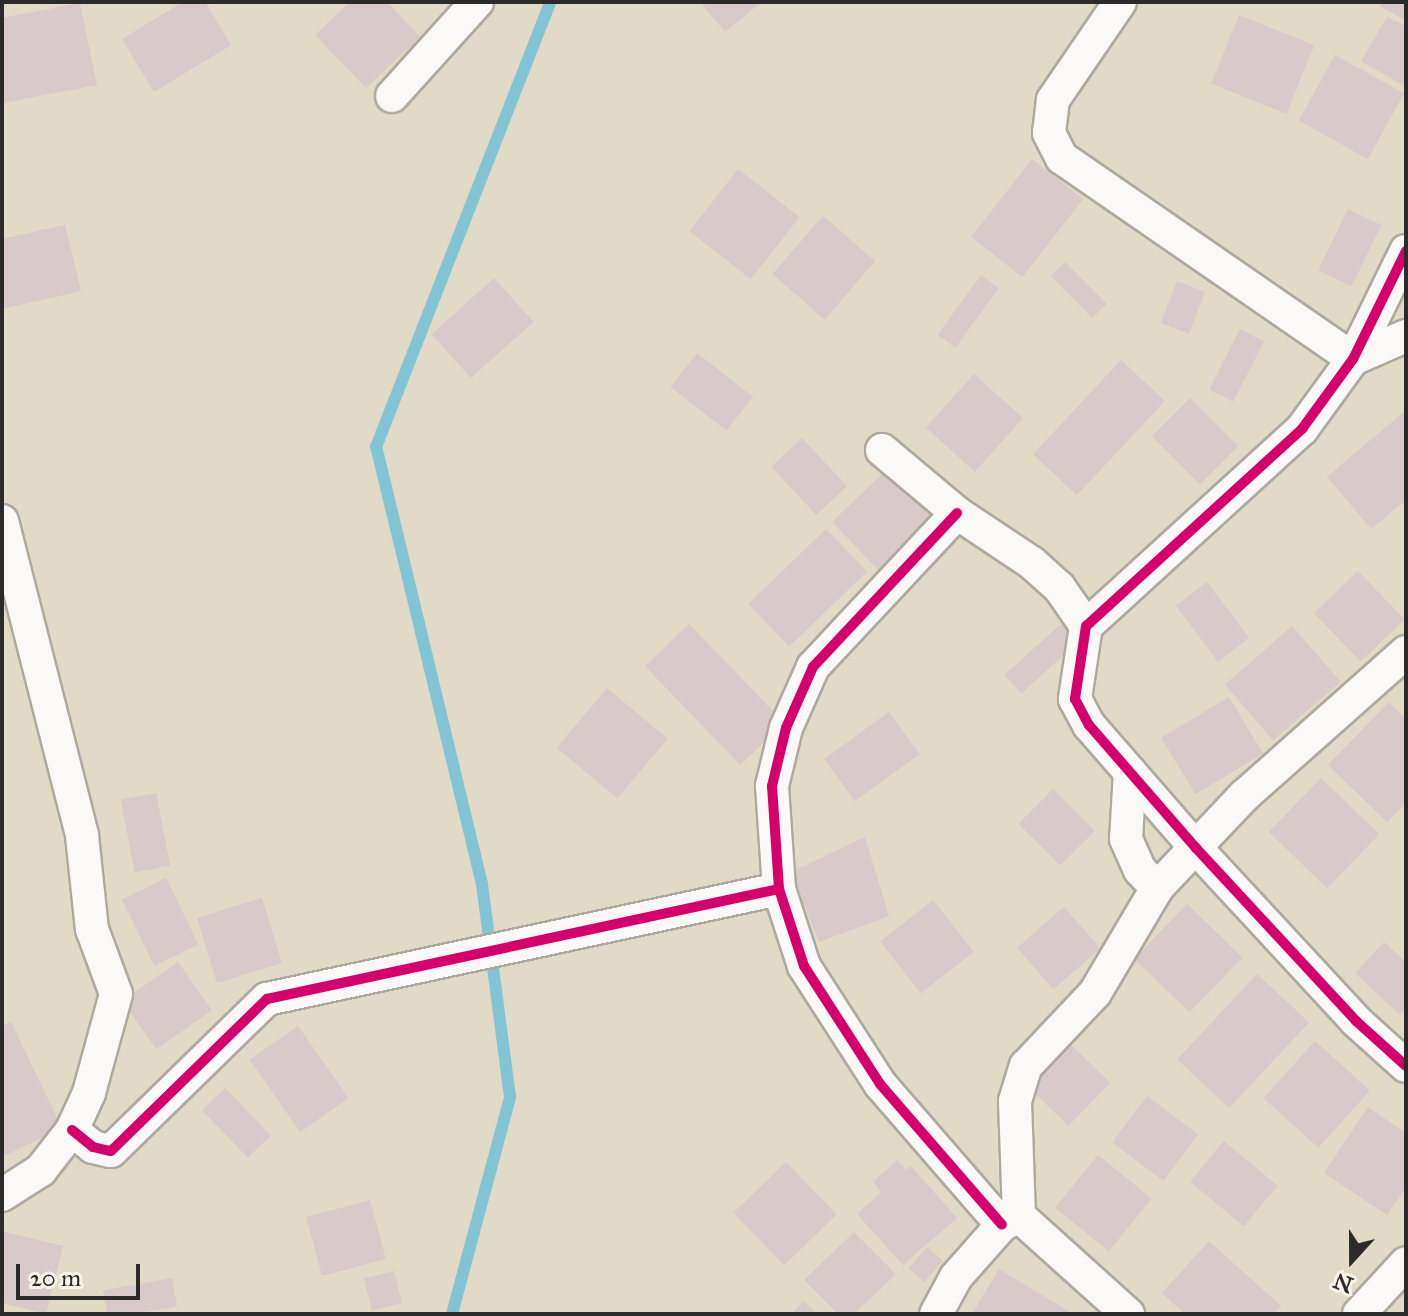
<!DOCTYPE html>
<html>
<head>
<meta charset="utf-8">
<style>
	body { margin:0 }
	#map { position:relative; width:1408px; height:1316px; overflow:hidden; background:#e1dac7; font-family:"IM FELL Great Primer",serif }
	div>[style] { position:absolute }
	.stream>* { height:12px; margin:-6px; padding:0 6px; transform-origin:6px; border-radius:6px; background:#83c4d4 }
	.building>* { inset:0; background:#d8c9ca; transform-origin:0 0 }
	.roads { filter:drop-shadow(2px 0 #aea99e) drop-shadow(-2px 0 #aea99e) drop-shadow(0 2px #aea99e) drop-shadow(0 -2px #aea99e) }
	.minor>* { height:32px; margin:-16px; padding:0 16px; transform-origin:16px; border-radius:16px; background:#faf9f7 }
	.cycleway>* { height:10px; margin:-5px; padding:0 5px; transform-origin:5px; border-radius:5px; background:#d6006c }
	span { translate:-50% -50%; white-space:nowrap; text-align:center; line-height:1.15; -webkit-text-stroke:6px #f7f3e8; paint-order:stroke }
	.frame { position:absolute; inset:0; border:4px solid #2b2b2b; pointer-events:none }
	.north { position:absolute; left:1312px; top:1220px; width:80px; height:80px; -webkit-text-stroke:6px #f7f3e8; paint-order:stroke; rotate:201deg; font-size:22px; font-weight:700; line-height:32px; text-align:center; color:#2b2b2b }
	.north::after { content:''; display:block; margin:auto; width:28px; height:36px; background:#2b2b2b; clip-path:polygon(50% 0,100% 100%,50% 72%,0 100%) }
	.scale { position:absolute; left:16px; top:1264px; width:124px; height:36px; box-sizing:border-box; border:4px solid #2b2b2b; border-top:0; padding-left:10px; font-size:24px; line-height:28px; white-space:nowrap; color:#2b2b2b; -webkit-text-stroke:6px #f7f3e8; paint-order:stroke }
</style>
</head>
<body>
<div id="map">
	<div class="stream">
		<i style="left:452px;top:1314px;width:225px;rotate:-75deg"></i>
		<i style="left:510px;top:1097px;width:215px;rotate:-97.5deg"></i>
		<i style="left:482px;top:884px;width:450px;rotate:-103.6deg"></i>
		<i style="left:376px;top:447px;width:478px;rotate:-68.6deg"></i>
	</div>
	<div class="building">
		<i style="clip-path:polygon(183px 2px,205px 2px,231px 45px,154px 92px,122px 39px)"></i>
		<i style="clip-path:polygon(350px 2px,387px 2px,420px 37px,366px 88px,315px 35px)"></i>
		<i style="clip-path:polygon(700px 2px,762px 2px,725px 32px)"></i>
		<i style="clip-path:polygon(1383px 2px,1406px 2px,1406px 21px,1380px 6px)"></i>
		<i style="clip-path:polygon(80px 3px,97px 85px,2px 103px,2px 18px)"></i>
		<i style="left:1239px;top:15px;width:81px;height:74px;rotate:22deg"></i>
		<i style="clip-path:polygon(1387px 17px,1406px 26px,1406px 87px,1361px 61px)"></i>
		<i style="left:1335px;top:55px;width:79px;height:75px;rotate:29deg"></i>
		<i style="left:1032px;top:159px;width:65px;height:99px;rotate:38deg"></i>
		<i style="left:738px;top:169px;width:78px;height:79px;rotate:38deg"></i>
		<i style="left:1348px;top:209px;width:37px;height:68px;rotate:26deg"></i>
		<i style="left:823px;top:216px;width:69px;height:77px;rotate:41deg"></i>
		<i style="clip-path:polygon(65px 225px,81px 291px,2px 309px,2px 239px)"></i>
		<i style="left:1065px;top:262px;width:59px;height:20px;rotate:45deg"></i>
		<i style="left:981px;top:275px;width:22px;height:74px;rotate:36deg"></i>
		<i style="left:494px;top:278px;width:59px;height:84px;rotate:48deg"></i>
		<i style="left:1177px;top:281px;width:30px;height:45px;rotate:21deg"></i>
		<i style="left:1240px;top:329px;width:27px;height:68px;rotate:27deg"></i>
		<i style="left:697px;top:353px;width:71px;height:43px;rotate:38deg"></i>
		<i style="left:1121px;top:360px;width:60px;height:129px;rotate:43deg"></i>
		<i style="left:974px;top:374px;width:66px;height:72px;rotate:42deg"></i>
		<i style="left:1190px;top:398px;width:68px;height:54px;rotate:45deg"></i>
		<i style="clip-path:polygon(1406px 410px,1406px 500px,1371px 529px,1327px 477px)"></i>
		<i style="left:802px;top:438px;width:66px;height:42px;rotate:47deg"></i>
		<i style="left:886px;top:470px;width:69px;height:75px;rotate:46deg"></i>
		<i style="left:826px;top:529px;width:59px;height:108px;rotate:46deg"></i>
		<i style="left:1358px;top:571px;width:67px;height:61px;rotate:46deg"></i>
		<i style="left:1207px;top:582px;width:70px;height:39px;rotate:53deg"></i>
		<i style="left:689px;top:624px;width:137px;height:61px;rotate:46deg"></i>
		<i style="left:1061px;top:624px;width:25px;height:76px;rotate:48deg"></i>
		<i style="left:1292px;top:626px;width:74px;height:89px;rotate:49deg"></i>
		<i style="left:607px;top:688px;width:79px;height:78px;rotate:40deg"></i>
		<i style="left:1229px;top:697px;width:66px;height:79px;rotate:59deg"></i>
		<i style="clip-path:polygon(1389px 702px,1406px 719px,1406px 803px,1387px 822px,1328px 765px)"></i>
		<i style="left:889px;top:712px;width:52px;height:80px;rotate:54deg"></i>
		<i style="left:1321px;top:778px;width:81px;height:75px;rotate:44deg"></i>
		<i style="left:1053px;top:789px;width:59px;height:49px;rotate:45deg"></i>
		<i style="left:156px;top:793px;width:74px;height:36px;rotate:79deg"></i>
		<i style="clip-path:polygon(865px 837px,889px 916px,819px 942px,791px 872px)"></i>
		<i style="left:166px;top:878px;width:74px;height:49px;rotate:64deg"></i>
		<i style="left:262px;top:898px;width:68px;height:68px;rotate:73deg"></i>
		<i style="left:933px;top:900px;width:66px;height:67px;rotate:52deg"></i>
		<i style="left:1187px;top:904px;width:77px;height:76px;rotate:44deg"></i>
		<i style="left:1064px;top:907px;width:55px;height:62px;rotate:49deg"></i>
		<i style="clip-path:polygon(1384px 942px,1406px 962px,1406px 1008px,1400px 1015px,1355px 973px)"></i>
		<i style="left:178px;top:962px;width:59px;height:68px;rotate:55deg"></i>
		<i style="left:1257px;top:974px;width:71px;height:117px;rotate:43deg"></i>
		<i style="clip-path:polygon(11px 1022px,62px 1128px,2px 1157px,2px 1026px)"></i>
		<i style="left:298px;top:1026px;width:88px;height:59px;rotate:55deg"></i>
		<i style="left:1067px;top:1041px;width:60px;height:60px;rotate:44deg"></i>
		<i style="left:1315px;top:1041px;width:74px;height:77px;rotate:42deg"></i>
		<i style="left:225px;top:1088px;width:66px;height:32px;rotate:46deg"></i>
		<i style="left:1147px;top:1096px;width:64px;height:58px;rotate:37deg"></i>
		<i style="clip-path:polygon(1368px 1107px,1406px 1133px,1406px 1187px,1387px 1215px,1324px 1173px)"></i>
		<i style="left:1224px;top:1141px;width:70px;height:53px;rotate:40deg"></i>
		<i style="left:1098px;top:1155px;width:69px;height:68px;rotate:39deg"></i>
		<i style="clip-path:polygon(897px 1160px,906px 1170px,911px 1166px,957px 1218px,903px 1265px,857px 1214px,881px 1192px,873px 1182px)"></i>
		<i style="left:786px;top:1162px;width:73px;height:73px;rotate:46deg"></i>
		<i style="left:370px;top:1200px;width:61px;height:66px;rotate:75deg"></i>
		<i style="clip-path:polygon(2px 1231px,63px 1246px,46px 1314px,2px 1303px)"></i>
		<i style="clip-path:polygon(854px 1232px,896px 1274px,854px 1314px,838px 1314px,804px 1280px)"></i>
		<i style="clip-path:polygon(1209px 1241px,1281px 1306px,1274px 1314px,1185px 1314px,1162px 1293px)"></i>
		<i style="left:927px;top:1247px;width:21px;height:28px;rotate:41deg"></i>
		<i style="clip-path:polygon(999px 1269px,1073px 1314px,972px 1314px)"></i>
		<i style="left:394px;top:1271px;width:33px;height:31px;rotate:76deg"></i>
		<i style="left:172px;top:1278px;width:29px;height:70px;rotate:80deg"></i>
		<i style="clip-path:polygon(803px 1301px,818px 1314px,792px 1314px)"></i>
	</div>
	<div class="roads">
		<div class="minor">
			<i style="left:1120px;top:2px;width:119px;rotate:124.4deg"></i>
			<i style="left:1053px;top:100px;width:33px;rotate:97deg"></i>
			<i style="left:1049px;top:133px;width:28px;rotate:63deg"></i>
			<i style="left:1062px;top:158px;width:354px;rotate:34.6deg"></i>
			<i style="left:1353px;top:359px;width:58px;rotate:-23.5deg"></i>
			<i style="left:392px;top:96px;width:127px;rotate:-47.9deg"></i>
			<i style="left:1406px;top:251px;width:120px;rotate:116.1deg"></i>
			<i style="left:1353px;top:359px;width:87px;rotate:126.1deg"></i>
			<i style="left:1302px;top:429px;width:292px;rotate:137.6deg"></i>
			<i style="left:1086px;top:626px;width:74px;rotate:98.6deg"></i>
			<i style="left:1075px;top:699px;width:30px;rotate:62deg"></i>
			<i style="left:1089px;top:725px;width:163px;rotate:49deg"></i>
			<i style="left:1196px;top:848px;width:236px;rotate:47.2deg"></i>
			<i style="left:1356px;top:1021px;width:67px;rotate:42deg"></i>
			<i style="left:882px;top:450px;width:98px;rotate:40deg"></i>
			<i style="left:957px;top:513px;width:90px;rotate:33.7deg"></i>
			<i style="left:1032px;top:563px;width:36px;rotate:42deg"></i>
			<i style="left:1059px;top:587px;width:47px;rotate:55.3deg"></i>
			<i style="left:957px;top:513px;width:211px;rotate:133.1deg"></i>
			<i style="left:813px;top:667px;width:67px;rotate:113.9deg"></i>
			<i style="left:786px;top:728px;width:60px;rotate:103.6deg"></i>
			<i style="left:772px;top:786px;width:103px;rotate:86.1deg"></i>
			<i style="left:779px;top:889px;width:81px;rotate:72deg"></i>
			<i style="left:804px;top:966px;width:140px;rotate:57.2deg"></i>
			<i style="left:880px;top:1084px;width:186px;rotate:49.1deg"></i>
			<i style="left:2px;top:521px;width:325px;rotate:75.7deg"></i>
			<i style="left:82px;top:836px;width:94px;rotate:83.9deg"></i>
			<i style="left:92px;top:929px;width:69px;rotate:69.7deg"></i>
			<i style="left:116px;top:994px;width:103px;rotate:105.3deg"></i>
			<i style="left:89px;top:1093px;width:41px;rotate:114.7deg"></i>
			<i style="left:72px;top:1130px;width:51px;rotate:127.8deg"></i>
			<i style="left:41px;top:1170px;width:46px;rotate:147.3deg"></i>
			<i style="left:1130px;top:772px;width:67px;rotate:93.4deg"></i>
			<i style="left:1126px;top:839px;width:34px;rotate:66deg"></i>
			<i style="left:1140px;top:870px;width:25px;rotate:47deg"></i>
			<i style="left:72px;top:1130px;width:27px;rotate:39deg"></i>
			<i style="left:93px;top:1147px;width:18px;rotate:13deg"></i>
			<i style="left:111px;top:1151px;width:218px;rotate:-44.3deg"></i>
			<i style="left:267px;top:999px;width:524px;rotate:-12.13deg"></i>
			<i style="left:1019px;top:1216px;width:115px;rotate:-92deg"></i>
			<i style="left:1015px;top:1101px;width:37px;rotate:-73deg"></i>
			<i style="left:1026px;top:1066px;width:100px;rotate:-46.6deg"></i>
			<i style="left:1095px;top:993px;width:122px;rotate:-59.4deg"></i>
			<i style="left:1157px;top:888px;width:127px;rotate:-46.6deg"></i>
			<i style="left:1244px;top:796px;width:217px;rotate:-41.6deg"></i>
			<i style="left:936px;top:1314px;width:42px;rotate:-61.6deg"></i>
			<i style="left:956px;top:1277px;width:69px;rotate:-48.5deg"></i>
			<i style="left:1002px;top:1225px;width:19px;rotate:-28deg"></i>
			<i style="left:1019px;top:1216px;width:147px;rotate:42deg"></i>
			<i style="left:1359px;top:1314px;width:69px;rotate:-47.3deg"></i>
		</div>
	</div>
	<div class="cycleway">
		<i style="left:1406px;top:251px;width:120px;rotate:116.1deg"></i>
		<i style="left:1353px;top:359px;width:87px;rotate:126.1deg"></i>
		<i style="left:1302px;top:429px;width:292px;rotate:137.6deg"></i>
		<i style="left:1086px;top:626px;width:74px;rotate:98.6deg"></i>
		<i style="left:1075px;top:699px;width:30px;rotate:62deg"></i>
		<i style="left:1089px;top:725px;width:163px;rotate:49deg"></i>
		<i style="left:1196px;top:848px;width:236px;rotate:47.2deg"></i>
		<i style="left:1356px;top:1021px;width:67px;rotate:42deg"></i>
		<i style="left:957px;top:513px;width:211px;rotate:133.1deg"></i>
		<i style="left:813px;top:667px;width:67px;rotate:113.9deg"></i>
		<i style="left:786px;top:728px;width:60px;rotate:103.6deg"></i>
		<i style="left:772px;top:786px;width:103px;rotate:86.1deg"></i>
		<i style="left:779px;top:889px;width:81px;rotate:72deg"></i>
		<i style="left:804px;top:966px;width:140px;rotate:57.2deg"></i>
		<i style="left:880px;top:1084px;width:186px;rotate:49.1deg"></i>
		<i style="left:72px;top:1130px;width:27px;rotate:39deg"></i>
		<i style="left:93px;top:1147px;width:18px;rotate:13deg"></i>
		<i style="left:111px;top:1151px;width:218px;rotate:-44.3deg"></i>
		<i style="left:267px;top:999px;width:524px;rotate:-12.13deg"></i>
	</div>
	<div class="frame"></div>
	<div class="north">N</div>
	<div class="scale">20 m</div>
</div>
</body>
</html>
